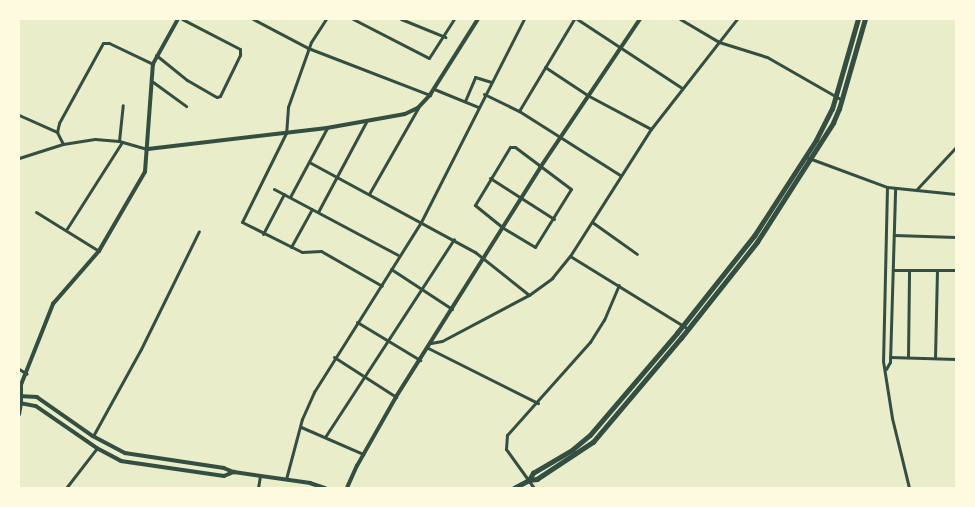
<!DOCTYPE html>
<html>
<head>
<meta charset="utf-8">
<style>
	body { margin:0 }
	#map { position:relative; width:975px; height:507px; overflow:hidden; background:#e9edc9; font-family:Cabin,sans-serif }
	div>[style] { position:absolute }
	.minor>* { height:3px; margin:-1.5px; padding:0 1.5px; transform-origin:1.5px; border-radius:1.5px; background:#344e41 }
	.tertiary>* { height:3.5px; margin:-1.75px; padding:0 1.75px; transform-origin:1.75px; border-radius:1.75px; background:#344e41 }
	.trunk>* { height:4.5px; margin:-2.25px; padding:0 2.25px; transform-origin:2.25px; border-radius:2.25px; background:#344e41 }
	span { translate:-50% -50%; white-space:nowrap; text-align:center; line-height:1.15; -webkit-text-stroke:3px #fefae0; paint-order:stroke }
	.frame { position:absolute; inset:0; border:20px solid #fefae0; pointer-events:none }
</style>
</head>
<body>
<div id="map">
	<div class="minor">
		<i style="left:253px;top:19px;width:62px;rotate:27.8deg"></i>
		<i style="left:308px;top:48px;width:131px;rotate:21.1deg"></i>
		<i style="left:326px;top:19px;width:27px;rotate:123deg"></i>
		<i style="left:311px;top:42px;width:69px;rotate:109.5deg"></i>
		<i style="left:288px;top:107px;width:26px;rotate:94deg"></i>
		<i style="left:286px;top:133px;width:99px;rotate:116.3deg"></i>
		<i style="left:242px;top:222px;width:67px;rotate:26.6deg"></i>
		<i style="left:302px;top:252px;width:19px;rotate:-3deg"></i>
		<i style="left:321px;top:251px;width:70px;rotate:29.8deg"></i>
		<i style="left:353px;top:19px;width:85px;rotate:27.2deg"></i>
		<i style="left:429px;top:58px;width:46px;rotate:-57.3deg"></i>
		<i style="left:401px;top:19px;width:48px;rotate:22.2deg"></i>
		<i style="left:577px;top:19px;width:126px;rotate:33.3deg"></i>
		<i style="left:680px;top:19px;width:45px;rotate:30.5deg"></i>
		<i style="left:719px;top:42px;width:50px;rotate:17.4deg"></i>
		<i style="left:767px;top:57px;width:86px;rotate:29.8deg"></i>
		<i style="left:156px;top:55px;width:40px;rotate:39deg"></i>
		<i style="left:187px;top:80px;width:34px;rotate:30deg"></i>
		<i style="left:217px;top:97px;width:3px;rotate:-18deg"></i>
		<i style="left:220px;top:96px;width:46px;rotate:-64deg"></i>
		<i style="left:240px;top:55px;width:6px;rotate:-90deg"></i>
		<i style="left:240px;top:49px;width:65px;rotate:-152.7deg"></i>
		<i style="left:545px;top:67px;width:53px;rotate:33.4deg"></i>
		<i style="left:589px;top:96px;width:70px;rotate:28deg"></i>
		<i style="left:153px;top:82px;width:41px;rotate:36deg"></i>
		<i style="left:434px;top:89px;width:48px;rotate:22.2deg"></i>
		<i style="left:484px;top:94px;width:39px;rotate:26deg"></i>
		<i style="left:519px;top:111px;width:120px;rotate:32.4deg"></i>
		<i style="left:465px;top:101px;width:26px;rotate:-67deg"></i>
		<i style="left:475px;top:77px;width:17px;rotate:17deg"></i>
		<i style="left:519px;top:111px;width:107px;rotate:-59.1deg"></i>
		<i style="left:19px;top:115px;width:42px;rotate:24.1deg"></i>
		<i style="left:119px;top:141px;width:36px;rotate:-84deg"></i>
		<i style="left:63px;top:144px;width:13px;rotate:-117deg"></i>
		<i style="left:57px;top:132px;width:9px;rotate:-77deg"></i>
		<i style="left:59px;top:123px;width:91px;rotate:-61.2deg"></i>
		<i style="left:103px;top:43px;width:6px"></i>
		<i style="left:109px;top:43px;width:49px;rotate:25.5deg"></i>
		<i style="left:510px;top:147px;width:5px"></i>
		<i style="left:515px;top:147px;width:70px;rotate:36.9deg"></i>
		<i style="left:571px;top:189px;width:68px;rotate:121.8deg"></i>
		<i style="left:535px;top:247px;width:39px;rotate:-149deg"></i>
		<i style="left:502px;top:227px;width:35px;rotate:-141deg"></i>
		<i style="left:475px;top:205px;width:68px;rotate:-58.9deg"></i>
		<i style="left:806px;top:157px;width:86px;rotate:20.3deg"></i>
		<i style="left:887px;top:187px;width:69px;rotate:5.8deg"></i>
		<i style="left:19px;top:158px;width:46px;rotate:-17.7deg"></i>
		<i style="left:63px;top:144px;width:32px;rotate:-9deg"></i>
		<i style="left:95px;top:139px;width:24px;rotate:5deg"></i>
		<i style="left:119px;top:141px;width:29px;rotate:16deg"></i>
		<i style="left:309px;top:162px;width:189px;rotate:28.5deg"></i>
		<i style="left:475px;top:252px;width:69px;rotate:38.5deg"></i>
		<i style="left:490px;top:178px;width:76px;rotate:32.6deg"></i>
		<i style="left:887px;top:187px;width:174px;rotate:91.3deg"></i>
		<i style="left:883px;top:361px;width:58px;rotate:81deg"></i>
		<i style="left:892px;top:418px;width:72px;rotate:76.3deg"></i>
		<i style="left:274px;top:189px;width:140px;rotate:28deg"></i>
		<i style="left:917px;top:189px;width:57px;rotate:-47.1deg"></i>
		<i style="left:369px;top:194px;width:99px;rotate:-60.3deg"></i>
		<i style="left:290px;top:197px;width:78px;rotate:-61.8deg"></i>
		<i style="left:36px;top:212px;width:74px;rotate:31.8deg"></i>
		<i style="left:318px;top:212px;width:102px;rotate:-61.9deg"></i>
		<i style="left:592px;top:222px;width:55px;rotate:35.4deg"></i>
		<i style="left:66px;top:230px;width:104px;rotate:-57.5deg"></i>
		<i style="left:263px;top:234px;width:45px;rotate:-62.3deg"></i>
		<i style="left:894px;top:235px;width:62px;rotate:1.8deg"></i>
		<i style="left:291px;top:247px;width:43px;rotate:-61.1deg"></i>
		<i style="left:570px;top:256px;width:139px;rotate:31.7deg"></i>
		<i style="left:391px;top:269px;width:73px;rotate:33.3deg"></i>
		<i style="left:893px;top:270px;width:63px"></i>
		<i style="left:357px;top:322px;width:74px;rotate:31.1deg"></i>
		<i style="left:431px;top:343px;width:11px;rotate:-10deg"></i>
		<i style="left:442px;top:341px;width:98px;rotate:-27.9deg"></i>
		<i style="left:529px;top:295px;width:29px;rotate:-36deg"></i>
		<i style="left:552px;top:278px;width:28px;rotate:-51deg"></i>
		<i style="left:570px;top:256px;width:151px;rotate:-57.5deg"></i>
		<i style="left:651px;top:129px;width:140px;rotate:-52deg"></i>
		<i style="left:428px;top:348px;width:123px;rotate:26.6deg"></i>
		<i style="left:334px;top:357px;width:74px;rotate:32.8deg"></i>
		<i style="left:890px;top:357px;width:66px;rotate:1.7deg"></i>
		<i style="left:908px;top:357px;width:87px;rotate:-89.3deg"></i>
		<i style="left:935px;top:358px;width:88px;rotate:-88.7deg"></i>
		<i style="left:19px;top:369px;width:9px;rotate:32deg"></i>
		<i style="left:886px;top:369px;width:8px;rotate:-60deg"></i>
		<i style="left:890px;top:362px;width:173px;rotate:-88.3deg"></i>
		<i style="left:19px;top:414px;width:11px;rotate:-80deg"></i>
		<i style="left:301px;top:427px;width:68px;rotate:23.5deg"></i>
		<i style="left:93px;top:436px;width:99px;rotate:-61.1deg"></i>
		<i style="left:141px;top:349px;width:131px;rotate:-63.8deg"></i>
		<i style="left:325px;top:437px;width:236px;rotate:-56.9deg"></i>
		<i style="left:286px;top:479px;width:62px;rotate:-75.1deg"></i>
		<i style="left:302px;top:419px;width:30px;rotate:-66deg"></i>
		<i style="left:314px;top:392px;width:201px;rotate:-57.8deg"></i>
		<i style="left:421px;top:222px;width:228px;rotate:-63.1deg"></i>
		<i style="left:66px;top:488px;width:51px;rotate:-52.2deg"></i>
		<i style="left:258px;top:488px;width:12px;rotate:-81deg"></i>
		<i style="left:534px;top:488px;width:48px;rotate:-125.7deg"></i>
		<i style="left:506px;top:449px;width:14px;rotate:-86deg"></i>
		<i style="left:507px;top:435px;width:125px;rotate:-48.3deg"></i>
		<i style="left:590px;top:342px;width:26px;rotate:-58deg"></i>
		<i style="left:604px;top:320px;width:38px;rotate:-67deg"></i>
	</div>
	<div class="tertiary">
		<i style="left:148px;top:149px;width:180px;rotate:-6.7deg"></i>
		<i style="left:327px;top:128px;width:79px;rotate:-10.2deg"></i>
		<i style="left:405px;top:114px;width:14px;rotate:-25deg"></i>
		<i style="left:418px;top:108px;width:18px;rotate:-47deg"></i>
		<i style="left:430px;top:95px;width:90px;rotate:-57.7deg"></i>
		<i style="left:19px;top:396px;width:18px;rotate:3deg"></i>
		<i style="left:37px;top:397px;width:68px;rotate:34.9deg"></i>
		<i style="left:93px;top:436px;width:36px;rotate:28deg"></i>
		<i style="left:125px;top:453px;width:100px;rotate:8.6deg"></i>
		<i style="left:224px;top:468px;width:11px;rotate:22deg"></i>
		<i style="left:234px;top:472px;width:77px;rotate:8.2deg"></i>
		<i style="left:310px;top:483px;width:16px;rotate:18deg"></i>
		<i style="left:20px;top:403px;width:16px;rotate:11deg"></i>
		<i style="left:36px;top:406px;width:74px;rotate:34.5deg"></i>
		<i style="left:97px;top:448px;width:27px;rotate:28deg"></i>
		<i style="left:121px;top:461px;width:104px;rotate:8.3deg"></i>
		<i style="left:224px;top:476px;width:11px;rotate:-22deg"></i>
		<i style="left:21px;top:403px;width:18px;rotate:-90deg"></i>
		<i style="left:21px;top:385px;width:87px;rotate:-68.4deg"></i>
		<i style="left:53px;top:304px;width:70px;rotate:-49deg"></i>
		<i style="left:99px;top:251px;width:91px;rotate:-59.8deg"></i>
		<i style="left:145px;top:172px;width:108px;rotate:-85.8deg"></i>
		<i style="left:153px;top:64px;width:51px;rotate:-60.9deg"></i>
		<i style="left:347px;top:488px;width:24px;rotate:-66deg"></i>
		<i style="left:357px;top:466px;width:79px;rotate:-60.5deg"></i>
		<i style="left:396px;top:397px;width:271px;rotate:-57.8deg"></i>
		<i style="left:540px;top:168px;width:179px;rotate:-56.1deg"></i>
	</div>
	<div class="trunk">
		<i style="left:529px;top:480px;width:8px;rotate:-60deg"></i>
		<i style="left:533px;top:473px;width:45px;rotate:-30.5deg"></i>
		<i style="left:572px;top:450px;width:23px;rotate:-40deg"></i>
		<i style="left:590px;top:435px;width:134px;rotate:-49.5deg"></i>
		<i style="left:677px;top:333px;width:124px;rotate:-51.6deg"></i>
		<i style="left:754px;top:236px;width:114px;rotate:-57.1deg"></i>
		<i style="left:816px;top:140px;width:35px;rotate:-63deg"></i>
		<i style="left:832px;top:109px;width:94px;rotate:-73.9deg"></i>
		<i style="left:514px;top:488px;width:17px;rotate:-28deg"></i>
		<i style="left:529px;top:480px;width:8px;rotate:-7deg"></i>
		<i style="left:537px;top:479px;width:67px;rotate:-33.5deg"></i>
		<i style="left:593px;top:442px;width:136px;rotate:-49.8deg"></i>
		<i style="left:681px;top:338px;width:122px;rotate:-51.6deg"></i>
		<i style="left:757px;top:242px;width:141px;rotate:-57.4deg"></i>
		<i style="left:833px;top:123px;width:15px;rotate:-67deg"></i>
		<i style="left:839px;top:109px;width:94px;rotate:-73.9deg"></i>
	</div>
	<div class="frame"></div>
</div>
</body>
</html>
